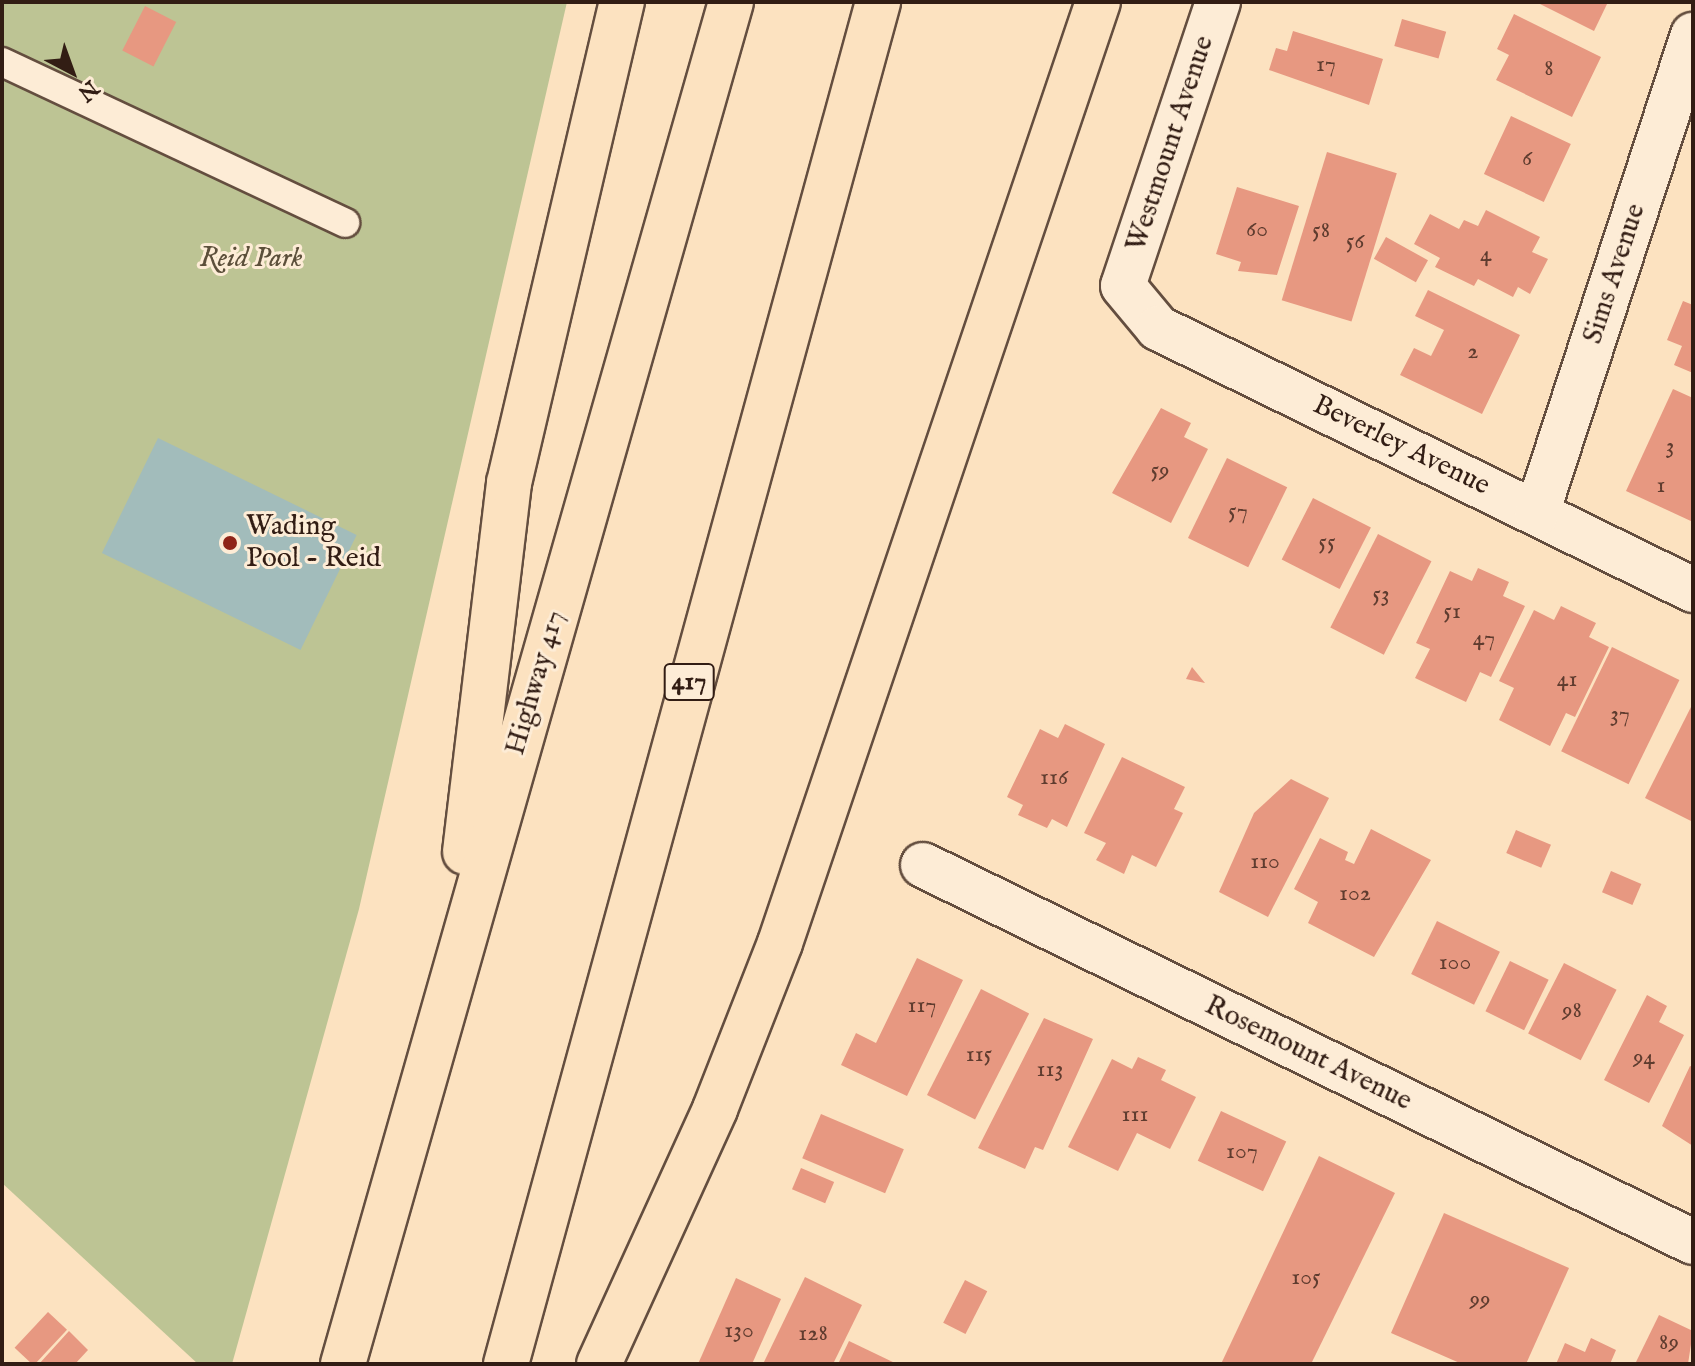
<!DOCTYPE html>
<html>
<head>
<meta charset="utf-8">
<style>
	body { margin:0 }
	#map { position:relative; width:1695px; height:1366px; overflow:hidden; background:#fce2c0; font-family:"IM FELL English",serif }
	div>[style] { position:absolute }
	.green>* { inset:0; background:#bdc494 }
	.water>* { inset:0; background:#a2bcbb; transform-origin:0 0 }
	.building>* { inset:0; background:#e79881; transform-origin:0 0 }
	.roads { filter:drop-shadow(2px 0 #644e3f) drop-shadow(-2px 0 #644e3f) drop-shadow(0 2px #644e3f) drop-shadow(0 -2px #644e3f) }
	.service>* { height:28px; margin:-14px; padding:0 14px; transform-origin:14px; border-radius:14px; background:#fdecd6 }
	.minor>* { height:44px; margin:-22px; padding:0 22px; transform-origin:22px; border-radius:22px; background:#fdecd6 }
	.motorway>* { height:44px; margin:-22px; padding:0 22px; transform-origin:22px; border-radius:22px; background:#fce2c0 }
	.dots>* { width:22px; height:22px; translate:-50% -50%; box-sizing:border-box; border:4px solid #fdecd6; border-radius:50% }
	span { translate:-50% -50%; white-space:nowrap; text-align:center; line-height:1.15; -webkit-text-stroke:6px #fdecd6; paint-order:stroke }
	.number-label { font-size:24px; color:#5f3c2f }
	.number-label span { -webkit-text-stroke-width:0 }
	.shield-label span { padding:2px 6px; background:#fdecd6; border:2px solid; border-radius:6px; -webkit-text-stroke-width:0 }
	.shield-label { font-size:26px; color:#321d14; font-weight:700 }
	.street-label { font-size:28px; color:#321d14 }
	.park-label { font-size:28px; color:#5c4f3a; font-style:italic }
	.poi-label { font-size:28px; color:#321d14 }
	.left { translate:0 -50%; text-align:left }
	.frame { position:absolute; inset:0; border:4px solid #321d14; pointer-events:none }
	.north { position:absolute; left:32px; top:32px; width:80px; height:80px; -webkit-text-stroke:6px #fdecd6; paint-order:stroke; rotate:139deg; font-size:22px; font-weight:700; line-height:32px; text-align:center; color:#321d14 }
	.north::after { content:''; display:block; margin:auto; width:28px; height:36px; background:#321d14; clip-path:polygon(50% 0,100% 100%,50% 72%,0 100%) }
</style>
</head>
<body>
<div id="map">
	<div class="green">
		<i style="clip-path:polygon(2px 2px,567px 2px,359px 909px,232px 1364px,198px 1364px,2px 1183px)"></i>
	</div>
	<div class="water">
		<i style="left:158px;top:438px;width:221px;height:128px;rotate:26deg"></i>
	</div>
	<div class="building">
		<i style="clip-path:polygon(1536px 2px,1608px 2px,1594px 31px)"></i>
		<i style="left:145px;top:6px;width:35px;height:50px;rotate:27deg"></i>
		<i style="clip-path:polygon(1514px 14px,1601px 57px,1572px 117px,1496px 80px,1509px 55px,1497px 49px)"></i>
		<i style="left:1402px;top:19px;width:46px;height:28px;rotate:16deg"></i>
		<i style="clip-path:polygon(1293px 31px,1383px 59px,1369px 105px,1269px 70px,1276px 48px,1287px 51px)"></i>
		<i style="left:1511px;top:116px;width:66px;height:64px;rotate:25deg"></i>
		<i style="left:1327px;top:152px;width:73px;height:155px;rotate:17deg"></i>
		<i style="clip-path:polygon(1237px 187px,1299px 206px,1277px 275px,1238px 271px,1241px 262px,1216px 254px)"></i>
		<i style="clip-path:polygon(1486px 210px,1540px 237px,1532px 252px,1548px 259px,1530px 294px,1518px 287px,1513px 297px,1478px 279px,1474px 286px,1435px 267px,1440px 258px,1414px 244px,1430px 214px,1459px 229px,1464px 220px,1478px 226px)"></i>
		<i style="left:1386px;top:237px;width:48px;height:25px;rotate:29deg"></i>
		<i style="clip-path:polygon(1428px 290px,1520px 335px,1482px 414px,1400px 375px,1414px 348px,1431px 356px,1444px 330px,1415px 316px)"></i>
		<i style="clip-path:polygon(1683px 301px,1693px 305px,1693px 373px,1674px 365px,1682px 346px,1667px 340px)"></i>
		<i style="clip-path:polygon(1673px 389px,1693px 398px,1693px 522px,1626px 491px)"></i>
		<i style="clip-path:polygon(1161px 408px,1191px 423px,1184px 437px,1208px 449px,1171px 523px,1112px 493px)"></i>
		<i style="left:1227px;top:458px;width:67px;height:89px;rotate:26deg"></i>
		<i style="left:1313px;top:498px;width:65px;height:69px;rotate:27deg"></i>
		<i style="left:1378px;top:534px;width:60px;height:105px;rotate:27deg"></i>
		<i style="clip-path:polygon(1478px 568px,1509px 582px,1503px 596px,1525px 606px,1491px 677px,1480px 672px,1466px 702px,1415px 678px,1430px 649px,1416px 643px,1450px 571px,1472px 581px)"></i>
		<i style="clip-path:polygon(1561px 606px,1596px 623px,1589px 637px,1609px 647px,1575px 717px,1566px 713px,1550px 746px,1499px 720px,1514px 688px,1499px 681px,1534px 610px,1554px 620px)"></i>
		<i style="left:1612px;top:647px;width:75px;height:116px;rotate:26deg"></i>
		<i style="clip-path:polygon(1192px 667px,1205px 683px,1186px 679px)"></i>
		<i style="clip-path:polygon(1693px 703px,1693px 822px,1645px 798px)"></i>
		<i style="clip-path:polygon(1065px 724px,1105px 744px,1067px 827px,1052px 819px,1047px 828px,1018px 815px,1023px 805px,1007px 797px,1040px 729px,1058px 738px)"></i>
		<i style="clip-path:polygon(1122px 757px,1185px 787px,1174px 809px,1183px 813px,1156px 867px,1132px 855px,1124px 874px,1096px 860px,1106px 843px,1084px 833px)"></i>
		<i style="clip-path:polygon(1291px 779px,1329px 798px,1268px 917px,1219px 892px,1254px 813px)"></i>
		<i style="clip-path:polygon(1371px 829px,1431px 860px,1374px 957px,1308px 923px,1318px 902px,1294px 889px,1320px 838px,1348px 852px,1345px 860px,1354px 864px)"></i>
		<i style="left:1516px;top:830px;width:38px;height:25px;rotate:23deg"></i>
		<i style="left:1611px;top:871px;width:33px;height:23px;rotate:23deg"></i>
		<i style="left:1437px;top:921px;width:70px;height:59px;rotate:26deg"></i>
		<i style="clip-path:polygon(917px 958px,963px 980px,907px 1096px,841px 1065px,856px 1033px,876px 1043px)"></i>
		<i style="left:1510px;top:961px;width:43px;height:56px;rotate:26deg"></i>
		<i style="left:1564px;top:963px;width:59px;height:79px;rotate:27deg"></i>
		<i style="left:981px;top:989px;width:54px;height:119px;rotate:27deg"></i>
		<i style="clip-path:polygon(1647px 995px,1667px 1006px,1659px 1022px,1684px 1035px,1649px 1103px,1604px 1080px)"></i>
		<i style="clip-path:polygon(1044px 1018px,1093px 1039px,1043px 1150px,1035px 1147px,1025px 1169px,978px 1148px)"></i>
		<i style="clip-path:polygon(1138px 1057px,1166px 1070px,1161px 1080px,1196px 1097px,1170px 1149px,1137px 1133px,1118px 1171px,1068px 1147px,1112px 1059px,1132px 1069px)"></i>
		<i style="clip-path:polygon(1690px 1066px,1693px 1067px,1693px 1146px,1662px 1126px)"></i>
		<i style="left:1221px;top:1111px;width:72px;height:55px;rotate:25deg"></i>
		<i style="left:821px;top:1114px;width:90px;height:48px;rotate:23deg"></i>
		<i style="clip-path:polygon(1319px 1156px,1395px 1193px,1311px 1364px,1221px 1364px)"></i>
		<i style="left:801px;top:1168px;width:36px;height:23px;rotate:23deg"></i>
		<i style="clip-path:polygon(1444px 1213px,1569px 1268px,1526px 1364px,1462px 1364px,1391px 1333px)"></i>
		<i style="clip-path:polygon(805px 1277px,862px 1305px,833px 1364px,763px 1364px)"></i>
		<i style="clip-path:polygon(736px 1278px,781px 1299px,752px 1364px,698px 1364px)"></i>
		<i style="left:965px;top:1280px;width:25px;height:48px;rotate:27deg"></i>
		<i style="left:48px;top:1312px;width:26px;height:49px;rotate:43deg"></i>
		<i style="clip-path:polygon(1659px 1315px,1693px 1331px,1688px 1364px,1635px 1364px)"></i>
		<i style="clip-path:polygon(69px 1331px,88px 1350px,75px 1364px,39px 1364px)"></i>
		<i style="clip-path:polygon(1591px 1338px,1616px 1350px,1610px 1364px,1556px 1364px,1565px 1343px,1585px 1352px)"></i>
		<i style="clip-path:polygon(849px 1341px,897px 1364px,838px 1364px)"></i>
	</div>
	<div class="roads">
		<div class="service">
			<i style="left:2px;top:62px;width:379px;rotate:25.1deg"></i>
		</div>
		<div class="minor">
			<i style="left:1218px;top:2px;width:299px;rotate:108.5deg"></i>
			<i style="left:1123px;top:286px;width:55px;rotate:50.2deg"></i>
			<i style="left:1158px;top:328px;width:596px;rotate:26.09deg"></i>
			<i style="left:1537px;top:513px;width:503px;rotate:-71.93deg"></i>
			<i style="left:923px;top:865px;width:857px;rotate:26.09deg"></i>
		</div>
		<div class="motorway">
			<i style="left:465px;top:852px;width:372px;rotate:-83.2deg"></i>
			<i style="left:509px;top:483px;width:494px;rotate:-76.8deg"></i>
			<i style="left:343px;top:1364px;width:1416px;rotate:-74.1deg"></i>
			<i style="left:506px;top:1364px;width:1412px;rotate:-74.72deg"></i>
			<i style="left:599px;top:1364px;width:280px;rotate:-65.5deg"></i>
			<i style="left:715px;top:1109px;width:178px;rotate:-68.6deg"></i>
			<i style="left:780px;top:943px;width:993px;rotate:-71.33deg"></i>
		</div>
	</div>
	<div class="dots">
		<i style="left:230px;top:543px;background:#8f2418"></i>
	</div>
	<div class="number-label">
		<span style="left:1326px;top:65px">17</span>
		<span style="left:1549px;top:69px">8</span>
		<span style="left:1527px;top:159px">6</span>
		<span style="left:1257px;top:230px">60</span>
		<span style="left:1321px;top:231px">58</span>
		<span style="left:1355px;top:242px">56</span>
		<span style="left:1486px;top:255px">4</span>
		<span style="left:1473px;top:352px">2</span>
		<span style="left:1670px;top:447px">3</span>
		<span style="left:1160px;top:471px">59</span>
		<span style="left:1661px;top:486px">1</span>
		<span style="left:1238px;top:512px">57</span>
		<span style="left:1327px;top:543px">55</span>
		<span style="left:1381px;top:595px">53</span>
		<span style="left:1452px;top:612px">51</span>
		<span style="left:1484px;top:639px">47</span>
		<span style="left:1567px;top:680px">41</span>
		<span style="left:1620px;top:715px">37</span>
		<span style="left:1054px;top:778px">116</span>
		<span style="left:1265px;top:862px">110</span>
		<span style="left:1355px;top:894px">102</span>
		<span style="left:1455px;top:963px">100</span>
		<span style="left:922px;top:1006px">117</span>
		<span style="left:1572px;top:1011px">98</span>
		<span style="left:979px;top:1055px">115</span>
		<span style="left:1644px;top:1058px">94</span>
		<span style="left:1050px;top:1070px">113</span>
		<span style="left:1135px;top:1115px">111</span>
		<span style="left:1242px;top:1152px">107</span>
		<span style="left:1306px;top:1278px">105</span>
		<span style="left:1480px;top:1300px">99</span>
		<span style="left:739px;top:1331px">130</span>
		<span style="left:813px;top:1334px">128</span>
		<span style="left:1669px;top:1343px">89</span>
	</div>
	<div class="shield-label">
		<span style="left:689px;top:682px">417</span>
	</div>
	<div class="street-label">
		<span style="left:1171px;top:144px;rotate:-72deg">Westmount Avenue</span>
		<span style="left:1615px;top:274px;rotate:-72deg">Sims Avenue</span>
		<span style="left:1401px;top:446px;rotate:26deg">Beverley Avenue</span>
		<span style="left:536px;top:683px;rotate:-74deg">Highway 417</span>
		<span style="left:1308px;top:1054px;rotate:26deg">Rosemount Avenue</span>
	</div>
	<div class="park-label">
		<span style="left:251px;top:259px">Reid Park</span>
	</div>
	<div class="poi-label">
		<span class="left" style="left:246px;top:543px">Wading<br>Pool - Reid</span>
	</div>
	<div class="frame"></div>
	<div class="north">N</div>
</div>
</body>
</html>
